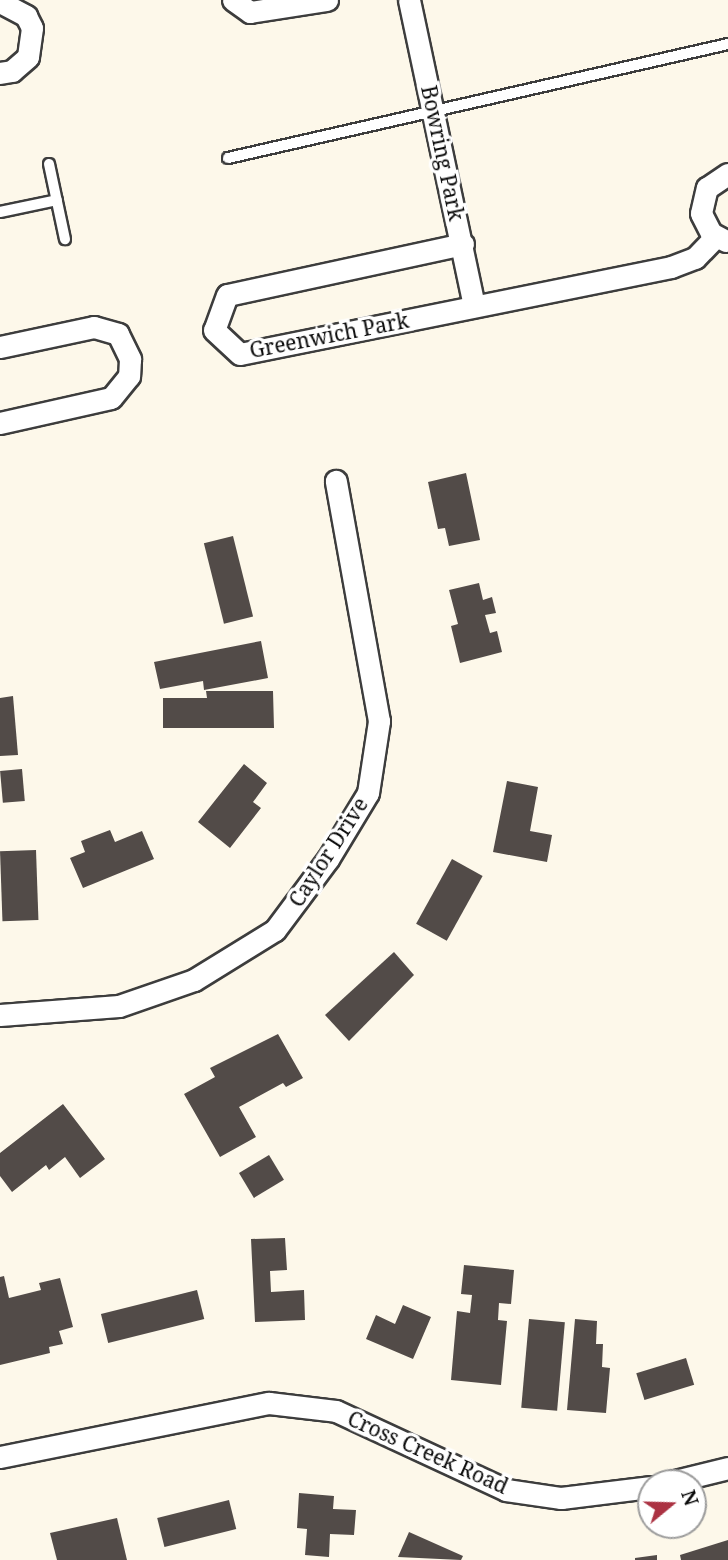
<!DOCTYPE html>
<html>
<head>
<meta charset="utf-8">
<style>
	body { margin:0 }
	#map { position:relative; width:728px; height:1560px; overflow:hidden; background:#fdf8ea; font-family:"Noto Serif",serif }
	div>[style] { position:absolute }
	.building>* { inset:0; background:#524b48; transform-origin:0 0 }
	.roads { filter:drop-shadow(2px 0 #3d3d3d) drop-shadow(-2px 0 #3d3d3d) drop-shadow(0 2px #3d3d3d) drop-shadow(0 -2px #3d3d3d) }
	.service>* { height:10px; margin:-5px; padding:0 5px; transform-origin:5px; border-radius:5px; background:#fff }
	.minor>* { height:21px; margin:-10.5px; padding:0 10.5px; transform-origin:10.5px; border-radius:10.5px; background:#fff }
	span { translate:-50% -50%; white-space:nowrap; text-align:center; line-height:1.15; -webkit-text-stroke:7px #fff; paint-order:stroke }
	.street-label { font-size:21px; color:#0a0a0a }
	.north { position:absolute; left:637px; top:1469px; width:70px; height:70px; box-sizing:border-box; background:#fff; border:2px solid #9d9d9d; border-radius:50%; rotate:71deg; font-size:19px; font-weight:700; line-height:28px; text-align:center; color:#0a0a0a }
	.north::after { content:''; display:block; margin:auto; width:24px; height:32px; background:#ab3242; clip-path:polygon(50% 0,100% 100%,50% 72%,0 100%) }
</style>
</head>
<body>
<div id="map">
	<div class="building">
		<i style="clip-path:polygon(466px 473px,480px 540px,449px 546px,445px 528px,438px 529px,428px 482px)"></i>
		<i style="left:233px;top:536px;width:83px;height:30px;rotate:76deg"></i>
		<i style="clip-path:polygon(479px 583px,483px 600px,492px 597px,496px 613px,485px 615px,490px 633px,497px 631px,502px 652px,460px 663px,451px 626px,458px 624px,449px 590px)"></i>
		<i style="clip-path:polygon(261px 641px,268px 678px,204px 690px,203px 681px,160px 689px,154px 662px)"></i>
		<i style="clip-path:polygon(206px 691px,273px 691px,274px 728px,163px 728px,163px 698px,207px 698px)"></i>
		<i style="clip-path:polygon(13px 696px,18px 755px,0 756px,0 698px)"></i>
		<i style="clip-path:polygon(244px 764px,267px 783px,253px 802px,261px 808px,230px 848px,198px 822px)"></i>
		<i style="left:22px;top:769px;width:32px;height:22px;rotate:85deg"></i>
		<i style="clip-path:polygon(507px 781px,538px 787px,530px 831px,552px 835px,547px 862px,493px 852px)"></i>
		<i style="clip-path:polygon(110px 830px,115px 842px,142px 831px,154px 859px,83px 888px,70px 858px,85px 852px,81px 841px)"></i>
		<i style="left:36px;top:850px;width:70px;height:36px;rotate:88deg"></i>
		<i style="left:452px;top:859px;width:35px;height:74px;rotate:29deg"></i>
		<i style="clip-path:polygon(394px 952px,414px 975px,349px 1041px,325px 1015px)"></i>
		<i style="clip-path:polygon(278px 1034px,303px 1078px,286px 1087px,283px 1083px,239px 1107px,256px 1137px,220px 1157px,184px 1094px,215px 1077px,210px 1068px)"></i>
		<i style="clip-path:polygon(63px 1104px,105px 1159px,80px 1178px,65px 1157px,49px 1170px,46px 1165px,12px 1192px,0 1176px,0 1153px)"></i>
		<i style="left:269px;top:1155px;width:29px;height:35px;rotate:59deg"></i>
		<i style="clip-path:polygon(285px 1238px,287px 1270px,270px 1271px,271px 1292px,304px 1290px,305px 1320px,255px 1322px,251px 1239px)"></i>
		<i style="clip-path:polygon(464px 1265px,514px 1270px,511px 1304px,499px 1303px,498px 1320px,507px 1321px,501px 1385px,451px 1380px,457px 1311px,470px 1313px,472px 1295px,461px 1294px)"></i>
		<i style="clip-path:polygon(4px 1276px,9px 1298px,41px 1290px,39px 1283px,60px 1278px,73px 1327px,59px 1331px,63px 1344px,49px 1347px,50px 1353px,0 1365px,0 1277px)"></i>
		<i style="left:197px;top:1290px;width:30px;height:99px;rotate:76deg"></i>
		<i style="clip-path:polygon(403px 1305px,431px 1317px,413px 1359px,366px 1339px,376px 1315px,395px 1324px)"></i>
		<i style="left:529px;top:1319px;width:36px;height:89px;rotate:5deg"></i>
		<i style="clip-path:polygon(575px 1319px,597px 1321px,596px 1344px,603px 1344px,602px 1367px,610px 1368px,606px 1413px,567px 1410px)"></i>
		<i style="left:686px;top:1358px;width:28px;height:52px;rotate:73deg"></i>
		<i style="clip-path:polygon(299px 1493px,334px 1496px,333px 1509px,356px 1510px,354px 1535px,330px 1534px,329px 1557px,305px 1555px,307px 1529px,297px 1528px)"></i>
		<i style="left:229px;top:1500px;width:30px;height:74px;rotate:76deg"></i>
		<i style="clip-path:polygon(117px 1518px,127px 1560px,57px 1560px,50px 1533px)"></i>
		<i style="clip-path:polygon(409px 1532px,463px 1556px,461px 1560px,398px 1557px)"></i>
		<i style="clip-path:polygon(728px 1540px,728px 1560px,681px 1560px,680px 1555px)"></i>
		<i style="clip-path:polygon(657px 1555px,657px 1560px,635px 1560px,635px 1558px)"></i>
	</div>
	<div class="roads">
		<div class="service">
			<i style="left:228px;top:158px;width:513px;rotate:-12.84deg"></i>
			<i style="left:49px;top:164px;width:77px;rotate:78deg"></i>
			<i style="left:0;top:212px;width:58px;rotate:-11.9deg"></i>
		</div>
		<div class="minor">
			<i style="left:233px;top:0;width:21px;rotate:35deg"></i>
			<i style="left:250px;top:12px;width:78px;rotate:-8.9deg"></i>
			<i style="left:409px;top:0;width:313px;rotate:78deg"></i>
			<i style="left:0;top:2px;width:30px;rotate:28deg"></i>
			<i style="left:26px;top:16px;width:13px;rotate:63deg"></i>
			<i style="left:32px;top:28px;width:29px;rotate:98deg"></i>
			<i style="left:28px;top:57px;width:21px;rotate:139deg"></i>
			<i style="left:12px;top:71px;width:12px;rotate:171deg"></i>
			<i style="left:726px;top:241px;width:17px;rotate:-152deg"></i>
			<i style="left:711px;top:233px;width:22px;rotate:-117deg"></i>
			<i style="left:701px;top:213px;width:26px;rotate:-77deg"></i>
			<i style="left:707px;top:188px;width:25px;rotate:-34deg"></i>
			<i style="left:463px;top:244px;width:241px;rotate:167.8deg"></i>
			<i style="left:227px;top:295px;width:37px;rotate:110deg"></i>
			<i style="left:214px;top:330px;width:35px;rotate:43deg"></i>
			<i style="left:240px;top:354px;width:440px;rotate:-11.4deg"></i>
			<i style="left:671px;top:267px;width:26px;rotate:-21deg"></i>
			<i style="left:695px;top:258px;width:29px;rotate:-46deg"></i>
			<i style="left:0;top:347px;width:96px;rotate:-12deg"></i>
			<i style="left:94px;top:327px;width:25px;rotate:16deg"></i>
			<i style="left:118px;top:334px;width:28px;rotate:64deg"></i>
			<i style="left:130px;top:359px;width:17px;rotate:93deg"></i>
			<i style="left:129px;top:376px;width:28px;rotate:129deg"></i>
			<i style="left:111px;top:398px;width:114px;rotate:167.3deg"></i>
			<i style="left:0;top:1015px;width:119px;rotate:-4.3deg"></i>
			<i style="left:119px;top:1006px;width:79px;rotate:-19.1deg"></i>
			<i style="left:194px;top:980px;width:95px;rotate:-31.7deg"></i>
			<i style="left:275px;top:930px;width:89px;rotate:-53.3deg"></i>
			<i style="left:328px;top:859px;width:77px;rotate:-58.8deg"></i>
			<i style="left:368px;top:793px;width:73px;rotate:-81.3deg"></i>
			<i style="left:379px;top:721px;width:244px;rotate:-100.2deg"></i>
			<i style="left:0;top:1457px;width:274px;rotate:-11.4deg"></i>
			<i style="left:269px;top:1403px;width:67px;rotate:6.8deg"></i>
			<i style="left:336px;top:1411px;width:187px;rotate:24.9deg"></i>
			<i style="left:506px;top:1490px;width:56px;rotate:8.3deg"></i>
			<i style="left:561px;top:1498px;width:91px;rotate:-7deg"></i>
			<i style="left:667px;top:1483px;width:63px;rotate:-13.8deg"></i>
		</div>
	</div>
	<div class="street-label">
		<span style="left:443px;top:153px;rotate:78deg">Bowring Park</span>
		<span style="left:329px;top:335px;rotate:-11deg">Greenwich Park</span>
		<span style="left:328px;top:852px;rotate:-57deg">Caylor Drive</span>
		<span style="left:428px;top:1452px;rotate:24deg">Cross Creek Road</span>
	</div>
	<div class="north">N</div>
</div>
</body>
</html>
